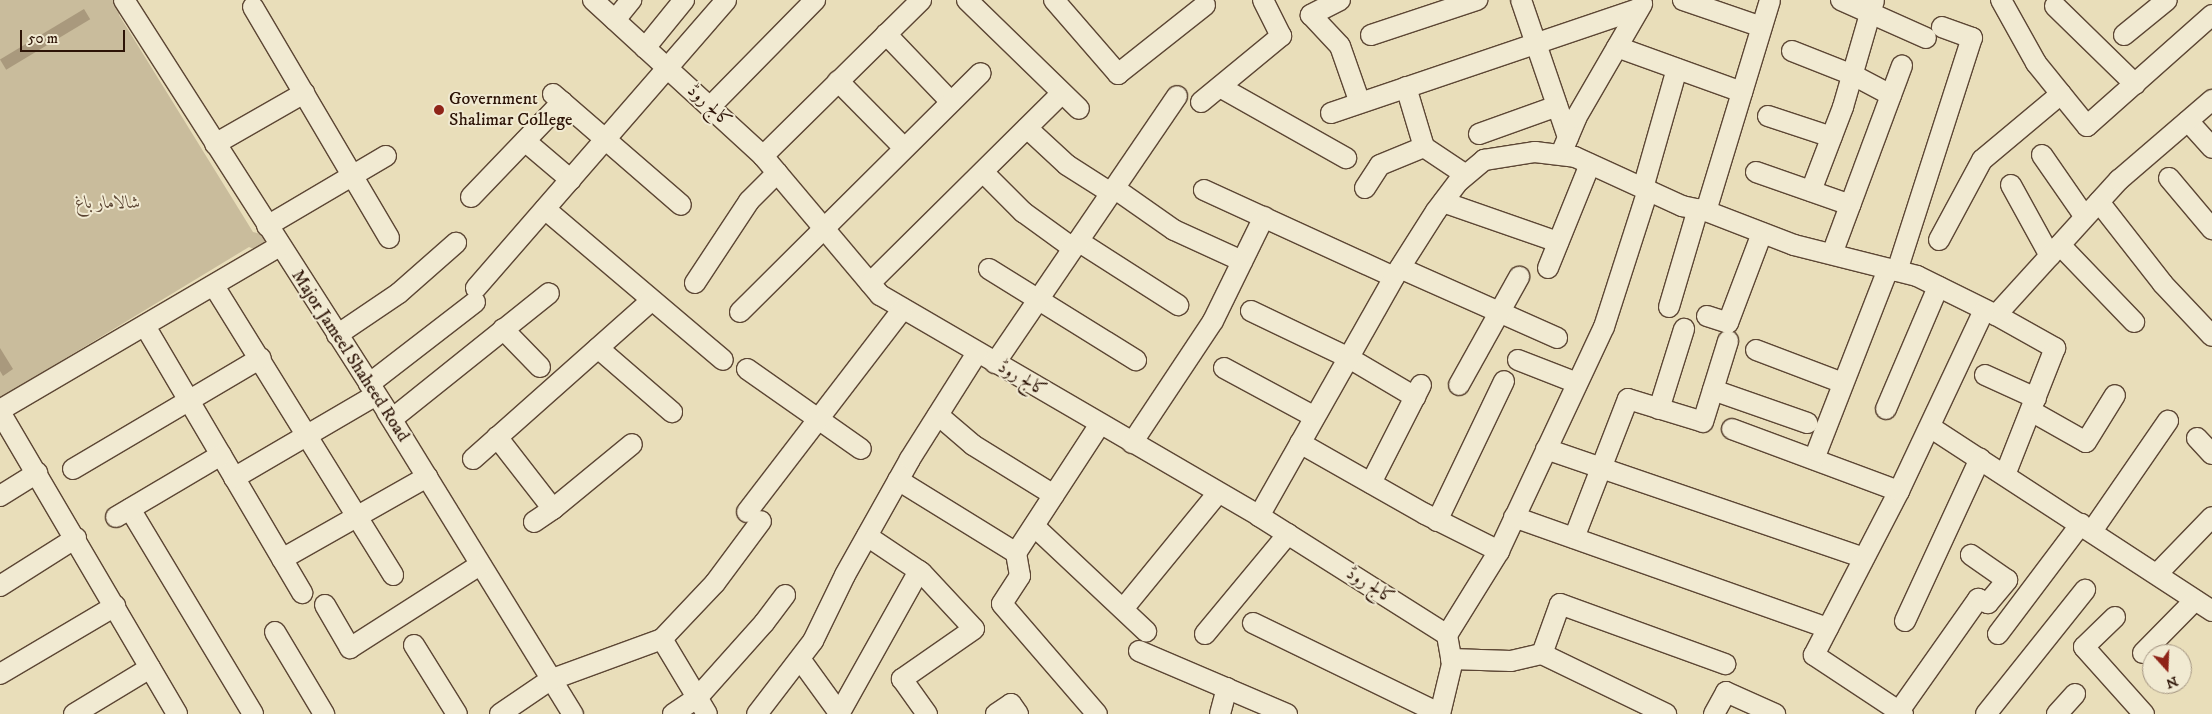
<!DOCTYPE html>
<html>
<head>
<meta charset="utf-8">
<style>
	body { margin:0 }
	#map { position:relative; width:2212px; height:714px; overflow:hidden; background:#e9deba; font-family:"IM FELL DW Pica",Amiri,serif }
	div>[style] { position:absolute }
	.green>* { inset:0; background:#c9bc9c }
	.water>* { inset:0; background:#a9997d; transform-origin:0 0 }
	.roads { filter:drop-shadow(1px 0 #5c4634) drop-shadow(-1px 0 #5c4634) drop-shadow(0 1px #5c4634) drop-shadow(0 -1px #5c4634) }
	.minor>* { height:20px; margin:-10px; padding:0 10px; transform-origin:10px; border-radius:10px; background:#f1ead2 }
	.dots>* { width:14px; height:14px; translate:-50% -50%; box-sizing:border-box; border:2px solid #f1ead2; border-radius:50% }
	span { translate:-50% -50%; white-space:nowrap; text-align:center; line-height:1.15; -webkit-text-stroke:4px #f1ead2; paint-order:stroke }
	.poi-label { font-size:18px; color:#2d1407 }
	.left { translate:0 -50%; text-align:left }
	.street-label { font-size:18px; color:#2d1407 }
	.park-label { font-size:18px; color:#5c4634; font-style:italic }
	.north { position:absolute; left:2142px; top:644px; width:50px; height:50px; box-sizing:border-box; background:#f1ead2; border:1px solid #a39481; border-radius:50%; rotate:160deg; font-size:14px; font-weight:700; line-height:20px; text-align:center; color:#2d1407 }
	.north::after { content:''; display:block; margin:auto; width:18px; height:22px; background:#8f2418; clip-path:polygon(50% 0,100% 100%,50% 72%,0 100%) }
	.scale { position:absolute; left:20px; top:30px; width:105px; height:22px; box-sizing:border-box; border:2px solid #2d1407; border-top:0; padding-left:6px; font-size:15px; line-height:18px; white-space:nowrap; color:#2d1407; -webkit-text-stroke:4px #f1ead2; paint-order:stroke }
</style>
</head>
<body>
<div id="map">
	<div class="green">
		<i style="clip-path:polygon(0 0,121px 0,119px 15px,253px 232px,261px 234px,265px 240px,263px 246px,257px 250px,249px 247px,0 398px)"></i>
	</div>
	<div class="water">
		<i style="left:84px;top:9px;width:12px;height:98px;rotate:59deg"></i>
		<i style="clip-path:polygon(0 348px,13px 369px,3px 376px,0 371px)"></i>
	</div>
	<div class="roads">
		<div class="minor">
			<i style="left:124px;top:0;width:489px;rotate:57.4deg"></i>
			<i style="left:387px;top:412px;width:355px;rotate:58.4deg"></i>
			<i style="left:593px;top:0;width:231px;rotate:42.5deg"></i>
			<i style="left:763px;top:156px;width:182px;rotate:49.9deg"></i>
			<i style="left:880px;top:295px;width:439px;rotate:30.2deg"></i>
			<i style="left:1259px;top:516px;width:222px;rotate:32.3deg"></i>
			<i style="left:1447px;top:635px;width:29px;rotate:80deg"></i>
			<i style="left:1452px;top:664px;width:51px;rotate:103.5deg"></i>
			<i style="left:967px;top:0;width:156px;rotate:44.2deg"></i>
			<i style="left:1054px;top:0;width:98px;rotate:49.1deg"></i>
			<i style="left:1118px;top:74px;width:111px;rotate:-38.4deg"></i>
			<i style="left:1340px;top:0;width:33px;rotate:153deg"></i>
			<i style="left:1311px;top:15px;width:42px;rotate:46.9deg"></i>
			<i style="left:1340px;top:46px;width:60px;rotate:70.7deg"></i>
			<i style="left:1521px;top:0;width:145px;rotate:71.1deg"></i>
			<i style="left:1683px;top:0;width:83px;rotate:18.9deg"></i>
			<i style="left:1841px;top:0;width:93px;rotate:24.1deg"></i>
			<i style="left:2001px;top:0;width:72px;rotate:60.9deg"></i>
			<i style="left:2036px;top:63px;width:81px;rotate:51deg"></i>
			<i style="left:2087px;top:126px;width:167px;rotate:-41.6deg"></i>
			<i style="left:2055px;top:6px;width:112px;rotate:44.3deg"></i>
			<i style="left:253px;top:7px;width:268px;rotate:59.5deg"></i>
			<i style="left:615px;top:20px;width:26px;rotate:-51deg"></i>
			<i style="left:886px;top:34px;width:94px;rotate:46.3deg"></i>
			<i style="left:1371px;top:35px;width:112px;rotate:-18.3deg"></i>
			<i style="left:2124px;top:35px;width:55px;rotate:-39.1deg"></i>
			<i style="left:1617px;top:47px;width:133px;rotate:19.8deg"></i>
			<i style="left:645px;top:48px;width:62px;rotate:-50.9deg"></i>
			<i style="left:1792px;top:51px;width:66px;rotate:21.5deg"></i>
			<i style="left:1853px;top:75px;width:43px;rotate:27.8deg"></i>
			<i style="left:838px;top:81px;width:94px;rotate:45.4deg"></i>
			<i style="left:1220px;top:87px;width:145px;rotate:29.4deg"></i>
			<i style="left:1406px;top:87px;width:63px;rotate:73.3deg"></i>
			<i style="left:1424px;top:147px;width:50px;rotate:33.7deg"></i>
			<i style="left:553px;top:94px;width:169px;rotate:40.9deg"></i>
			<i style="left:1201px;top:102px;width:104px;rotate:-39.5deg"></i>
			<i style="left:1281px;top:36px;width:40px;rotate:-116.6deg"></i>
			<i style="left:710px;top:107px;width:150px;rotate:-45.5deg"></i>
			<i style="left:1331px;top:113px;width:325px;rotate:-18.7deg"></i>
			<i style="left:1768px;top:116px;width:67px;rotate:18.2deg"></i>
			<i style="left:2188px;top:121px;width:36px;rotate:48deg"></i>
			<i style="left:1027px;top:128px;width:54px;rotate:42.8deg"></i>
			<i style="left:1067px;top:165px;width:52px;rotate:32.5deg"></i>
			<i style="left:1479px;top:134px;width:83px;rotate:-19.7deg"></i>
			<i style="left:525px;top:141px;width:60px;rotate:40.3deg"></i>
			<i style="left:215px;top:144px;width:103px;rotate:-29.8deg"></i>
			<i style="left:1561px;top:154px;width:39px;rotate:-67deg"></i>
			<i style="left:1576px;top:118px;width:132px;rotate:-59.9deg"></i>
			<i style="left:2042px;top:155px;width:75px;rotate:55.3deg"></i>
			<i style="left:763px;top:156px;width:222px;rotate:-44.6deg"></i>
			<i style="left:983px;top:172px;width:57px;rotate:45deg"></i>
			<i style="left:1023px;top:212px;width:62px;rotate:35.8deg"></i>
			<i style="left:1756px;top:172px;width:100px;rotate:19.3deg"></i>
			<i style="left:2169px;top:178px;width:67px;rotate:49.9deg"></i>
			<i style="left:2011px;top:185px;width:81px;rotate:61.2deg"></i>
			<i style="left:1114px;top:188px;width:73px;rotate:35deg"></i>
			<i style="left:1174px;top:230px;width:75px;rotate:24.5deg"></i>
			<i style="left:1365px;top:188px;width:27px;rotate:-57deg"></i>
			<i style="left:1380px;top:165px;width:48px;rotate:-22.2deg"></i>
			<i style="left:1643px;top:188px;width:124px;rotate:-74.1deg"></i>
			<i style="left:1204px;top:190px;width:209px;rotate:24.6deg"></i>
			<i style="left:1811px;top:191px;width:90px;rotate:-69.1deg"></i>
			<i style="left:1843px;top:107px;width:111px;rotate:-73.8deg"></i>
			<i style="left:471px;top:197px;width:132px;rotate:-46.2deg"></i>
			<i style="left:1443px;top:202px;width:122px;rotate:19.2deg"></i>
			<i style="left:2099px;top:202px;width:104px;rotate:52deg"></i>
			<i style="left:2163px;top:284px;width:71px;rotate:46.7deg"></i>
			<i style="left:545px;top:209px;width:233px;rotate:40.3deg"></i>
			<i style="left:1706px;top:211px;width:220px;rotate:-73.1deg"></i>
			<i style="left:267px;top:226px;width:138px;rotate:-30.5deg"></i>
			<i style="left:1939px;top:240px;width:91px;rotate:-61.7deg"></i>
			<i style="left:1982px;top:160px;width:103px;rotate:-39.9deg"></i>
			<i style="left:1078px;top:241px;width:119px;rotate:32.6deg"></i>
			<i style="left:2060px;top:245px;width:107px;rotate:46.1deg"></i>
			<i style="left:1832px;top:254px;width:201px;rotate:-69.6deg"></i>
			<i style="left:1400px;top:268px;width:172px;rotate:24deg"></i>
			<i style="left:1548px;top:268px;width:112px;rotate:-68deg"></i>
			<i style="left:989px;top:269px;width:173px;rotate:31.8deg"></i>
			<i style="left:1897px;top:271px;width:245px;rotate:-72.2deg"></i>
			<i style="left:1972px;top:38px;width:32px;rotate:-160deg"></i>
			<i style="left:695px;top:283px;width:98px;rotate:-56.6deg"></i>
			<i style="left:749px;top:201px;width:40px;rotate:-45deg"></i>
			<i style="left:870px;top:283px;width:270px;rotate:-44.7deg"></i>
			<i style="left:214px;top:286px;width:340px;rotate:58.2deg"></i>
			<i style="left:476px;top:288px;width:381px;rotate:-49deg"></i>
			<i style="left:1669px;top:307px;width:102px;rotate:-73.5deg"></i>
			<i style="left:1251px;top:311px;width:109px;rotate:25.6deg"></i>
			<i style="left:1349px;top:358px;width:77px;rotate:30.6deg"></i>
			<i style="left:740px;top:312px;width:339px;rotate:-44.8deg"></i>
			<i style="left:1996px;top:315px;width:68px;rotate:29.2deg"></i>
			<i style="left:2055px;top:348px;width:136px;rotate:111.5deg"></i>
			<i style="left:1707px;top:316px;width:22px;rotate:18deg"></i>
			<i style="left:1728px;top:323px;width:96px;rotate:-69.3deg"></i>
			<i style="left:145px;top:326px;width:310px;rotate:59.5deg"></i>
			<i style="left:503px;top:329px;width:53px;rotate:45.8deg"></i>
			<i style="left:337px;top:335px;width:75px;rotate:-34.1deg"></i>
			<i style="left:399px;top:293px;width:76px;rotate:-41.3deg"></i>
			<i style="left:598px;top:348px;width:98px;rotate:40.9deg"></i>
			<i style="left:1756px;top:350px;width:93px;rotate:20.8deg"></i>
			<i style="left:1518px;top:360px;width:63px;rotate:21.3deg"></i>
			<i style="left:995px;top:363px;width:323px;rotate:-55.7deg"></i>
			<i style="left:1224px;top:368px;width:103px;rotate:28.3deg"></i>
			<i style="left:747px;top:369px;width:139px;rotate:35.1deg"></i>
			<i style="left:1985px;top:375px;width:56px;rotate:24.3deg"></i>
			<i style="left:369px;top:384px;width:134px;rotate:-37.7deg"></i>
			<i style="left:1459px;top:385px;width:124px;rotate:-60.9deg"></i>
			<i style="left:1713px;top:390px;width:100px;rotate:19.3deg"></i>
			<i style="left:1659px;top:409px;width:84px;rotate:-72.6deg"></i>
			<i style="left:1886px;top:409px;width:133px;rotate:-66.9deg"></i>
			<i style="left:0;top:410px;width:324px;rotate:-30.4deg"></i>
			<i style="left:2031px;top:411px;width:63px;rotate:29.4deg"></i>
			<i style="left:2086px;top:442px;width:55px;rotate:-58.3deg"></i>
			<i style="left:0;top:412px;width:350px;rotate:59.6deg"></i>
			<i style="left:938px;top:415px;width:46px;rotate:40.6deg"></i>
			<i style="left:973px;top:445px;width:95px;rotate:31.7deg"></i>
			<i style="left:392px;top:419px;width:201px;rotate:-38.7deg"></i>
			<i style="left:1930px;top:427px;width:337px;rotate:33.1deg"></i>
			<i style="left:1732px;top:429px;width:178px;rotate:20.4deg"></i>
			<i style="left:497px;top:437px;width:91px;rotate:52.1deg"></i>
			<i style="left:553px;top:509px;width:23px;rotate:146deg"></i>
			<i style="left:2197px;top:438px;width:22px;rotate:47deg"></i>
			<i style="left:1132px;top:443px;width:146px;rotate:-56.4deg"></i>
			<i style="left:1213px;top:321px;width:116px;rotate:-63.9deg"></i>
			<i style="left:1300px;top:443px;width:144px;rotate:29.6deg"></i>
			<i style="left:1425px;top:514px;width:83px;rotate:26.6deg"></i>
			<i style="left:1499px;top:551px;width:247px;rotate:-64.9deg"></i>
			<i style="left:1604px;top:327px;width:144px;rotate:-72.2deg"></i>
			<i style="left:1546px;top:449px;width:336px;rotate:18.9deg"></i>
			<i style="left:473px;top:459px;width:239px;rotate:-41.6deg"></i>
			<i style="left:1814px;top:459px;width:204px;rotate:-68.7deg"></i>
			<i style="left:73px;top:469px;width:218px;rotate:-30.6deg"></i>
			<i style="left:234px;top:478px;width:164px;rotate:-30.3deg"></i>
			<i style="left:898px;top:480px;width:139px;rotate:31.7deg"></i>
			<i style="left:1016px;top:553px;width:23px;rotate:80deg"></i>
			<i style="left:1020px;top:576px;width:33px;rotate:123deg"></i>
			<i style="left:1002px;top:604px;width:145px;rotate:49.2deg"></i>
			<i style="left:1371px;top:483px;width:110px;rotate:-63deg"></i>
			<i style="left:0;top:496px;width:44px;rotate:-31.9deg"></i>
			<i style="left:130px;top:509px;width:239px;rotate:59deg"></i>
			<i style="left:553px;top:509px;width:102px;rotate:-39.4deg"></i>
			<i style="left:747px;top:512px;width:256px;rotate:-52.5deg"></i>
			<i style="left:1259px;top:516px;width:274px;rotate:-60.5deg"></i>
			<i style="left:1394px;top:277px;width:78px;rotate:-57.5deg"></i>
			<i style="left:1436px;top:211px;width:38px;rotate:-53deg"></i>
			<i style="left:1459px;top:181px;width:33px;rotate:-40deg"></i>
			<i style="left:1484px;top:160px;width:52px;rotate:-8.9deg"></i>
			<i style="left:1535px;top:152px;width:40px;rotate:7.1deg"></i>
			<i style="left:1575px;top:157px;width:118px;rotate:24.6deg"></i>
			<i style="left:1682px;top:206px;width:25px;rotate:12deg"></i>
			<i style="left:1706px;top:211px;width:94px;rotate:21.1deg"></i>
			<i style="left:1794px;top:245px;width:127px;rotate:14.1deg"></i>
			<i style="left:1917px;top:276px;width:88px;rotate:26.3deg"></i>
			<i style="left:1996px;top:315px;width:183px;rotate:-47.7deg"></i>
			<i style="left:2119px;top:180px;width:123px;rotate:-40.7deg"></i>
			<i style="left:116px;top:517px;width:122px;rotate:-30.6deg"></i>
			<i style="left:1514px;top:517px;width:333px;rotate:19.5deg"></i>
			<i style="left:1437px;top:521px;width:155px;rotate:-64.4deg"></i>
			<i style="left:1034px;top:526px;width:154px;rotate:43.2deg"></i>
			<i style="left:2092px;top:531px;width:134px;rotate:-55.4deg"></i>
			<i style="left:867px;top:536px;width:66px;rotate:33.9deg"></i>
			<i style="left:922px;top:573px;width:76px;rotate:47.1deg"></i>
			<i style="left:974px;top:629px;width:88px;rotate:145.2deg"></i>
			<i style="left:902px;top:679px;width:43px;rotate:54.5deg"></i>
			<i style="left:1574px;top:538px;width:149px;rotate:-68.8deg"></i>
			<i style="left:1628px;top:399px;width:78px;rotate:17deg"></i>
			<i style="left:1703px;top:422px;width:85px;rotate:-72.8deg"></i>
			<i style="left:1016px;top:553px;width:154px;rotate:-56.9deg"></i>
			<i style="left:282px;top:559px;width:167px;rotate:-29.5deg"></i>
			<i style="left:2157px;top:574px;width:79px;rotate:-46deg"></i>
			<i style="left:0;top:586px;width:90px;rotate:-32.3deg"></i>
			<i style="left:325px;top:605px;width:50px;rotate:59.8deg"></i>
			<i style="left:350px;top:648px;width:154px;rotate:-32.6deg"></i>
			<i style="left:1123px;top:609px;width:150px;rotate:-50.7deg"></i>
			<i style="left:2115px;top:617px;width:43px;rotate:135.9deg"></i>
			<i style="left:2084px;top:647px;width:90px;rotate:48.2deg"></i>
			<i style="left:1905px;top:621px;width:179px;rotate:-65.2deg"></i>
			<i style="left:1253px;top:623px;width:208px;rotate:25.9deg"></i>
			<i style="left:275px;top:632px;width:96px;rotate:59.1deg"></i>
			<i style="left:1205px;top:634px;width:130px;rotate:-50.3deg"></i>
			<i style="left:1998px;top:634px;width:138px;rotate:-53deg"></i>
			<i style="left:1447px;top:635px;width:99px;rotate:-58.2deg"></i>
			<i style="left:662px;top:639px;width:77px;rotate:-46.6deg"></i>
			<i style="left:715px;top:583px;width:77px;rotate:-53.4deg"></i>
			<i style="left:414px;top:645px;width:81px;rotate:58.1deg"></i>
			<i style="left:1139px;top:651px;width:161px;rotate:23.1deg"></i>
			<i style="left:2143px;top:653px;width:74px;rotate:-45.5deg"></i>
			<i style="left:1542px;top:654px;width:138px;rotate:25.8deg"></i>
			<i style="left:800px;top:659px;width:68px;rotate:54deg"></i>
			<i style="left:1451px;top:659px;width:60px;rotate:1.9deg"></i>
			<i style="left:1511px;top:661px;width:32px;rotate:-13deg"></i>
			<i style="left:1542px;top:654px;width:53px;rotate:-70.2deg"></i>
			<i style="left:1560px;top:604px;width:176px;rotate:20deg"></i>
			<i style="left:0;top:674px;width:134px;rotate:-30.6deg"></i>
			<i style="left:74px;top:714px;width:89px;rotate:-31.2deg"></i>
			<i style="left:500px;top:714px;width:60px;rotate:-34.2deg"></i>
			<i style="left:550px;top:680px;width:119px;rotate:-20.1deg"></i>
			<i style="left:662px;top:639px;width:87px;rotate:59deg"></i>
			<i style="left:673px;top:714px;width:29px;rotate:-34deg"></i>
			<i style="left:697px;top:698px;width:101px;rotate:-48.2deg"></i>
			<i style="left:764px;top:623px;width:35px;rotate:-53deg"></i>
			<i style="left:757px;top:714px;width:92px;rotate:-52.5deg"></i>
			<i style="left:813px;top:641px;width:73px;rotate:-64.1deg"></i>
			<i style="left:845px;top:575px;width:133px;rotate:-60.7deg"></i>
			<i style="left:910px;top:459px;width:125px;rotate:-57.7deg"></i>
			<i style="left:839px;top:714px;width:164px;rotate:-60.8deg"></i>
			<i style="left:996px;top:714px;width:18px;rotate:-34deg"></i>
			<i style="left:1011px;top:704px;width:12px;rotate:55deg"></i>
			<i style="left:1220px;top:714px;width:27px;rotate:-75deg"></i>
			<i style="left:1714px;top:714px;width:25px;rotate:-61deg"></i>
			<i style="left:1726px;top:692px;width:54px;rotate:24.2deg"></i>
			<i style="left:1897px;top:714px;width:141px;rotate:-54.8deg"></i>
			<i style="left:1978px;top:599px;width:11px;rotate:22deg"></i>
			<i style="left:1988px;top:603px;width:30px;rotate:-50deg"></i>
			<i style="left:2007px;top:580px;width:44px;rotate:-145.2deg"></i>
			<i style="left:1903px;top:714px;width:107px;rotate:-146.5deg"></i>
			<i style="left:1814px;top:655px;width:185px;rotate:-62.6deg"></i>
			<i style="left:1899px;top:491px;width:200px;rotate:-64.8deg"></i>
			<i style="left:1986px;top:714px;width:159px;rotate:-51.4deg"></i>
			<i style="left:2057px;top:714px;width:27px;rotate:-48deg"></i>
		</div>
	</div>
	<div class="dots">
		<i style="left:439px;top:110px;background:#8f2418"></i>
	</div>
	<div class="poi-label">
		<span class="left" style="left:449px;top:110px">Government<br>Shalimar College</span>
	</div>
	<div class="street-label">
		<span style="left:709px;top:106px;rotate:43deg">کالج روڈ</span>
		<span style="left:350px;top:356px;rotate:57deg">Major Jameel Shaheed Road</span>
		<span style="left:1022px;top:379px;rotate:30deg">کالج روڈ</span>
		<span style="left:1370px;top:586px;rotate:32deg">کالج روڈ</span>
	</div>
	<div class="park-label">
		<span style="left:108px;top:203px">شالامار باغ</span>
	</div>
	<div class="north">N</div>
	<div class="scale">50 m</div>
</div>
</body>
</html>
